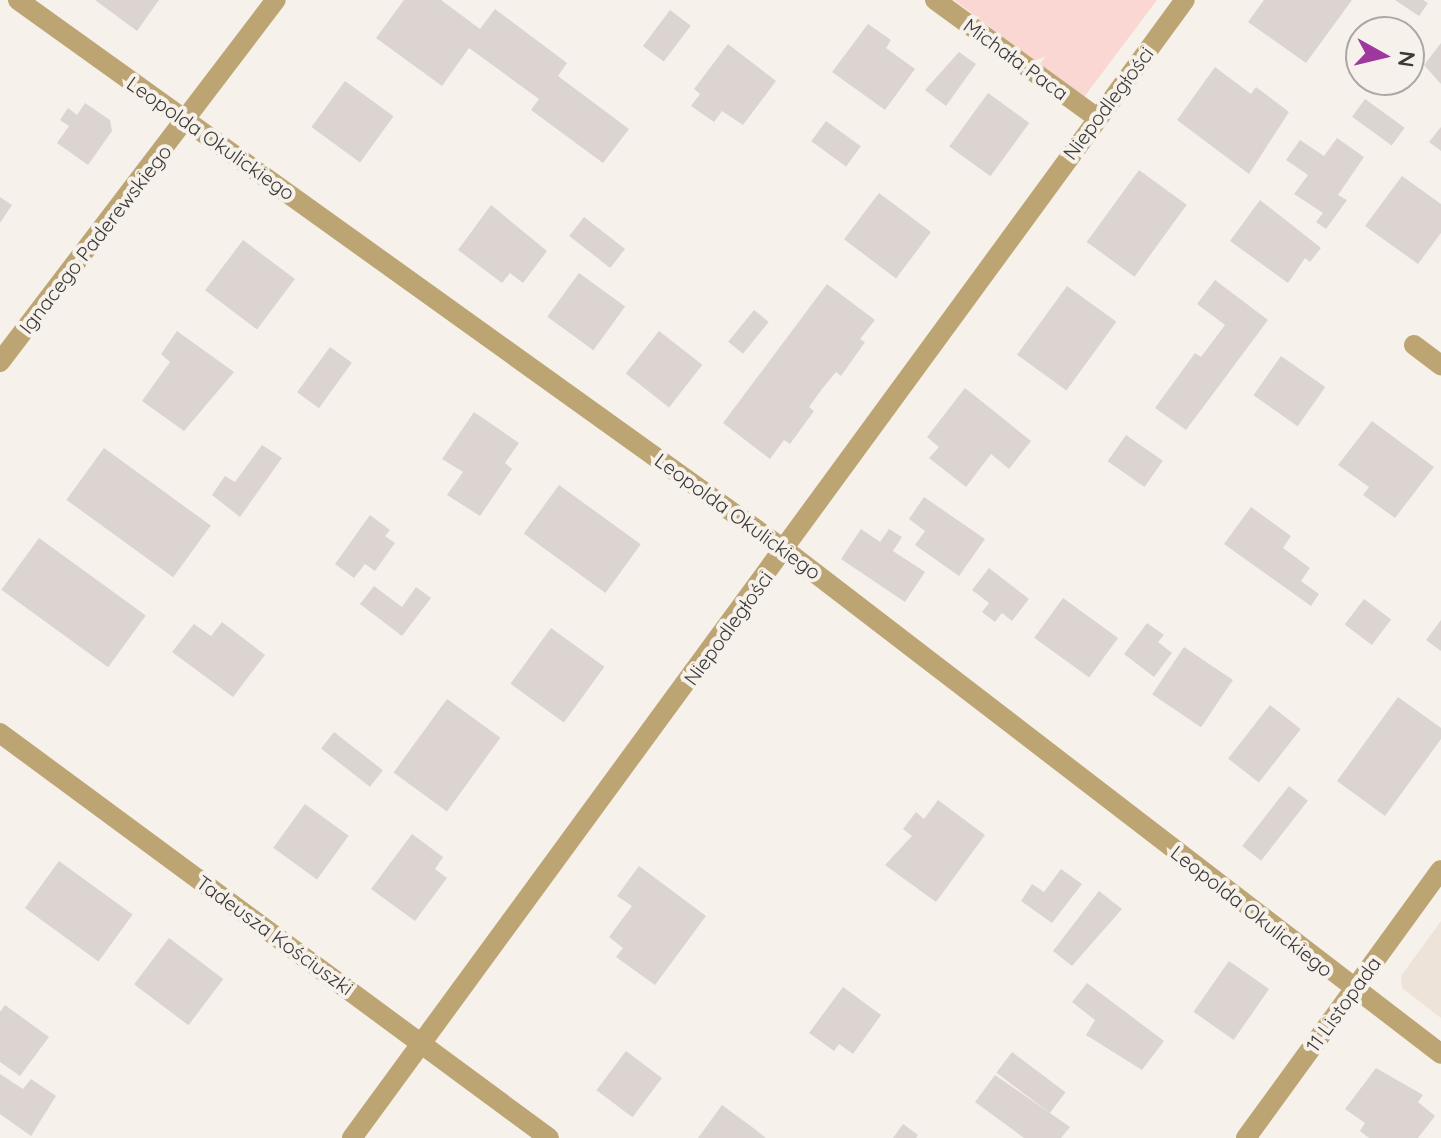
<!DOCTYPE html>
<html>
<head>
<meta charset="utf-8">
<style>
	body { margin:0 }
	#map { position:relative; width:1441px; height:1138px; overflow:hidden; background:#f6f1eb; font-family:Quicksand,sans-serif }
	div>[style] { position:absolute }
	.built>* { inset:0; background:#eee3d8 }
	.green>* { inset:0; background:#fad7d2 }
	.building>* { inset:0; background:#dcd4d1; transform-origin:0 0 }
	.street>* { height:20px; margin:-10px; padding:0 10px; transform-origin:10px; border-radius:10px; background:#bda573 }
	span { translate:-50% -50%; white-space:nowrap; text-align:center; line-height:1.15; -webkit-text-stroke:8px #f6f1eb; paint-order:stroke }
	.street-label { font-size:20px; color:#3b3937 }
	.north { position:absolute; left:1345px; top:16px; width:80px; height:80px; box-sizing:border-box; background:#f6f1eb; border:2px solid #aba7a3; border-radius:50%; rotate:98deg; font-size:22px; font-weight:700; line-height:32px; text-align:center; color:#3b3937 }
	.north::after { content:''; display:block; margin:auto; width:28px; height:36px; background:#9e389d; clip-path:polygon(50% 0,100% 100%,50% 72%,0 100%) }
</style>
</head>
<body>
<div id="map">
	<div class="built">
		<i style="clip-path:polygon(1441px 921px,1441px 1018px,1402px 988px,1401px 976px)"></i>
	</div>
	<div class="green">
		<i style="clip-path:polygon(954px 0,1157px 0,1084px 97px)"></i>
	</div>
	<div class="building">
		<i style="clip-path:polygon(95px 0,159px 0,137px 31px)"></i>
		<i style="clip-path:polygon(404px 0,441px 0,480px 29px,495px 9px,567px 63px,558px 76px,629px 129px,603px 163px,531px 110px,539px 99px,469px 48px,442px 86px,376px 38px)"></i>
		<i style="clip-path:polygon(1264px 0,1352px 0,1306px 63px,1248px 22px)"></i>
		<i style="clip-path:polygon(1395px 0,1423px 0,1428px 3px,1419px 16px)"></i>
		<i style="left:670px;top:10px;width:26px;height:45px;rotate:37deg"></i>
		<i style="clip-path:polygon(868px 24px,891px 40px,886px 48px,915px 69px,885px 110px,832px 72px)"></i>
		<i style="clip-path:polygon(1441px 43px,1441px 84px,1424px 65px)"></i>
		<i style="clip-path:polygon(728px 44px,776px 81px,743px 125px,722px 111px,714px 122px,691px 106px,700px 94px,694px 89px)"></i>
		<i style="clip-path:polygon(959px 52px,976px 64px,946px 106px,925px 90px)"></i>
		<i style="clip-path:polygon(1215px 67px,1251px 94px,1256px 87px,1289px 112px,1249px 174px,1177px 120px)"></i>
		<i style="left:345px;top:81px;width:60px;height:57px;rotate:36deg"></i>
		<i style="left:988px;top:93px;width:51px;height:66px;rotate:36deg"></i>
		<i style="left:1365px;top:99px;width:49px;height:22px;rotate:36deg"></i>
		<i style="clip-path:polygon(85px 103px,110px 120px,112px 131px,88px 165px,57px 143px,69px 126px,60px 120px,68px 108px,77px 115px)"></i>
		<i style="left:826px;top:121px;width:43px;height:25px;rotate:36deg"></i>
		<i style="clip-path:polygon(1441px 127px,1441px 151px,1429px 142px)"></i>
		<i style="clip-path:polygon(1337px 138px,1364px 157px,1338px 195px,1347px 200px,1326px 229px,1316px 222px,1323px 213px,1294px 194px,1308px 175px,1286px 160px,1300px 140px,1324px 156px)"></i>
		<i style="left:1139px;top:170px;width:59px;height:89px;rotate:36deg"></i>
		<i style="clip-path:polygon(1402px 176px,1441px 204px,1441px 233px,1418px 264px,1365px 226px)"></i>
		<i style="left:879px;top:193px;width:65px;height:58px;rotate:37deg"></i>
		<i style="clip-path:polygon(0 197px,12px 205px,0 223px)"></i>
		<i style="clip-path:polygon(1260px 200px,1321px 248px,1310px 262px,1305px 258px,1288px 283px,1230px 241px)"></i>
		<i style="clip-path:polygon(491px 205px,547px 251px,523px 283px,510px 273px,502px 283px,458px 250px)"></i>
		<i style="left:584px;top:217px;width:52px;height:24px;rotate:38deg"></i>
		<i style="left:243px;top:240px;width:65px;height:63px;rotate:37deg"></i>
		<i style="left:579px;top:273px;width:57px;height:54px;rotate:36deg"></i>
		<i style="clip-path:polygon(1215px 280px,1268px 320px,1186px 430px,1155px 408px,1195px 353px,1201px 357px,1225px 325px,1197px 304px)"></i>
		<i style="clip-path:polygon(827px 284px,875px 320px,860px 339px,865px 342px,841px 376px,836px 372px,822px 389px,809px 407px,814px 411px,790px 444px,784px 440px,770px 459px,723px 423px)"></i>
		<i style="left:1067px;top:286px;width:61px;height:85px;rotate:36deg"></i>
		<i style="left:754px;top:310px;width:19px;height:41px;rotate:39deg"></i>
		<i style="clip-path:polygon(177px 331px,234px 372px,184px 431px,142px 401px,170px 362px,161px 354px)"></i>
		<i style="left:659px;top:331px;width:55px;height:54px;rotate:38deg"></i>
		<i style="left:330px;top:347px;width:27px;height:56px;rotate:36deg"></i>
		<i style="left:1281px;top:356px;width:54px;height:48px;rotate:35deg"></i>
		<i style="clip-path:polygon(965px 388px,1031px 441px,1009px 469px,991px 454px,966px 487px,929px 458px,939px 447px,927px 437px)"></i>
		<i style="clip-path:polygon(474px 412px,519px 443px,505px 463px,512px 469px,480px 516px,447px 495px,463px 472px,442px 459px)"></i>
		<i style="clip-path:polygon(1372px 421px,1434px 467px,1395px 518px,1363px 495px,1369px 487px,1338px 465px)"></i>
		<i style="left:1126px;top:435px;width:45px;height:32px;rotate:35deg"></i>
		<i style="clip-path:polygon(262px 445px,282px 458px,240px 517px,212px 495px,225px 476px,235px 482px)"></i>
		<i style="left:104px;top:448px;width:132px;height:64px;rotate:36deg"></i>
		<i style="left:559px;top:485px;width:101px;height:60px;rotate:36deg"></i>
		<i style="clip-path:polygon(924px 497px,985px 539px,959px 576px,915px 545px,925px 531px,909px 519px)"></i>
		<i style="clip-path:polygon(1251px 507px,1291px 536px,1283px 548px,1310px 568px,1301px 581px,1319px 594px,1311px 606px,1224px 544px)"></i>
		<i style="clip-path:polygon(370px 515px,390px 530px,385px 536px,395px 543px,375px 571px,365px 564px,354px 578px,335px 564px)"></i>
		<i style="clip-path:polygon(861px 529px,880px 542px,889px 529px,902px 537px,893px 551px,925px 572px,905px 602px,841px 559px)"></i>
		<i style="left:39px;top:538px;width:132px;height:64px;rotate:36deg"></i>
		<i style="clip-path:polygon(989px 568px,1029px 599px,1012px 621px,1002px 613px,995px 622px,982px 612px,989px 603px,972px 590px)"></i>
		<i style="clip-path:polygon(374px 586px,402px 607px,416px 587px,431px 598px,402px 636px,360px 604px)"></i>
		<i style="left:1063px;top:598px;width:68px;height:49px;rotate:36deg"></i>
		<i style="left:1364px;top:599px;width:34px;height:32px;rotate:37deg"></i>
		<i style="clip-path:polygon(1441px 620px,1441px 651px,1426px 640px)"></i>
		<i style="clip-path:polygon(222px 622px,265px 655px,233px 697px,172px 652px,194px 624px,211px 636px)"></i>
		<i style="clip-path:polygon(1147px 623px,1164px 635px,1158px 642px,1172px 653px,1154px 677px,1124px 654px)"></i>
		<i style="left:551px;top:628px;width:66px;height:69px;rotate:36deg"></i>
		<i style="left:1184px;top:647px;width:59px;height:57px;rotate:34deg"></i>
		<i style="clip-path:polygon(1398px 697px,1441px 728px,1441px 739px,1385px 816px,1337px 781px)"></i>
		<i style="left:447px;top:699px;width:66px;height:91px;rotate:36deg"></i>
		<i style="left:1270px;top:705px;width:39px;height:68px;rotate:38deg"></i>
		<i style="left:334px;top:732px;width:62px;height:21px;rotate:38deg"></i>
		<i style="left:1289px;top:786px;width:24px;height:76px;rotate:38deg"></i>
		<i style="clip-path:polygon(938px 800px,985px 835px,936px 902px,885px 865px,912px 836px,903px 829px,916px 812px,924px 819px)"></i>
		<i style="left:305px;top:804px;width:54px;height:54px;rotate:36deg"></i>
		<i style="clip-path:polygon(412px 834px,443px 857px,435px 869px,447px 878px,415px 921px,371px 889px)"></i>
		<i style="left:59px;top:861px;width:91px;height:58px;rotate:36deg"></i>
		<i style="clip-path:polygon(639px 866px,706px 916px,655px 985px,616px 957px,623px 948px,609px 937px,632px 906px,617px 896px)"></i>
		<i style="clip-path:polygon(1061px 869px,1082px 884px,1052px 923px,1021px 901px,1032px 884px,1044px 892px)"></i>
		<i style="clip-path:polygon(1099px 891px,1122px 909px,1072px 966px,1053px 951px)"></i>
		<i style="left:169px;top:938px;width:68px;height:58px;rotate:37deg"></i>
		<i style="left:1229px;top:961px;width:49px;height:62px;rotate:35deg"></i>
		<i style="clip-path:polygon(1087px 983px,1164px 1041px,1142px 1070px,1086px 1035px,1095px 1020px,1072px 1002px)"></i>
		<i style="clip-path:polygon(843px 987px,881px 1015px,853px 1054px,839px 1044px,834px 1051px,809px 1033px)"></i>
		<i style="clip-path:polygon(5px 1005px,49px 1037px,20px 1076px,0 1062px,0 1012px)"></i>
		<i style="left:626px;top:1051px;width:45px;height:49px;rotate:37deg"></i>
		<i style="left:1012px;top:1052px;width:67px;height:26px;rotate:37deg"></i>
		<i style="clip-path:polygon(1376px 1068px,1423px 1095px,1418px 1102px,1435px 1116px,1418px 1138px,1369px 1138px,1360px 1131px,1365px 1123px,1345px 1109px)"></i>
		<i style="clip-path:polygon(0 1074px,23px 1089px,31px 1079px,56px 1096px,31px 1136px,0 1114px)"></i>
		<i style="clip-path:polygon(995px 1075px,1070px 1127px,1061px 1138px,1024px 1138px,975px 1102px)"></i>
		<i style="clip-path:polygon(722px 1105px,756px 1130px,766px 1138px,698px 1138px)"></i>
		<i style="clip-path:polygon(903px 1124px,918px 1135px,916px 1138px,893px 1138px)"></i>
	</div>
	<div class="street">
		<i style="left:18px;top:0;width:944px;rotate:35.64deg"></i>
		<i style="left:785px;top:550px;width:827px;rotate:37.53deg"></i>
		<i style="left:935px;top:0;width:199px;rotate:36deg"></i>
		<i style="left:1414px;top:345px;width:34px;rotate:37deg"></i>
		<i style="left:0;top:362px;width:455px;rotate:-52.7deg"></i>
		<i style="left:0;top:733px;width:682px;rotate:36.42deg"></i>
		<i style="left:352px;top:1138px;width:1410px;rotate:-53.8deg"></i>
		<i style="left:1246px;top:1138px;width:331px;rotate:-54deg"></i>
	</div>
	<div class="street-label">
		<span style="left:1016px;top:59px;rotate:36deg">Michała Paca</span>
		<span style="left:1108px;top:103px;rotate:-53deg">Niepodległości</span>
		<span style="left:211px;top:138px;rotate:35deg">Leopolda Okulickiego</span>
		<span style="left:95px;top:239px;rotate:-52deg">Ignacego Paderewskiego</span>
		<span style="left:738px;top:516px;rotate:36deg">Leopolda Okulickiego</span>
		<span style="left:728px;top:628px;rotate:-54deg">Niepodległości</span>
		<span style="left:1252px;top:911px;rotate:38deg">Leopolda Okulickiego</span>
		<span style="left:275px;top:935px;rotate:36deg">Tadeusza Kościuszki</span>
		<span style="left:1343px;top:1004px;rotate:-54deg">11 Listopada</span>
	</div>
	<div class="north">N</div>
</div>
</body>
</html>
